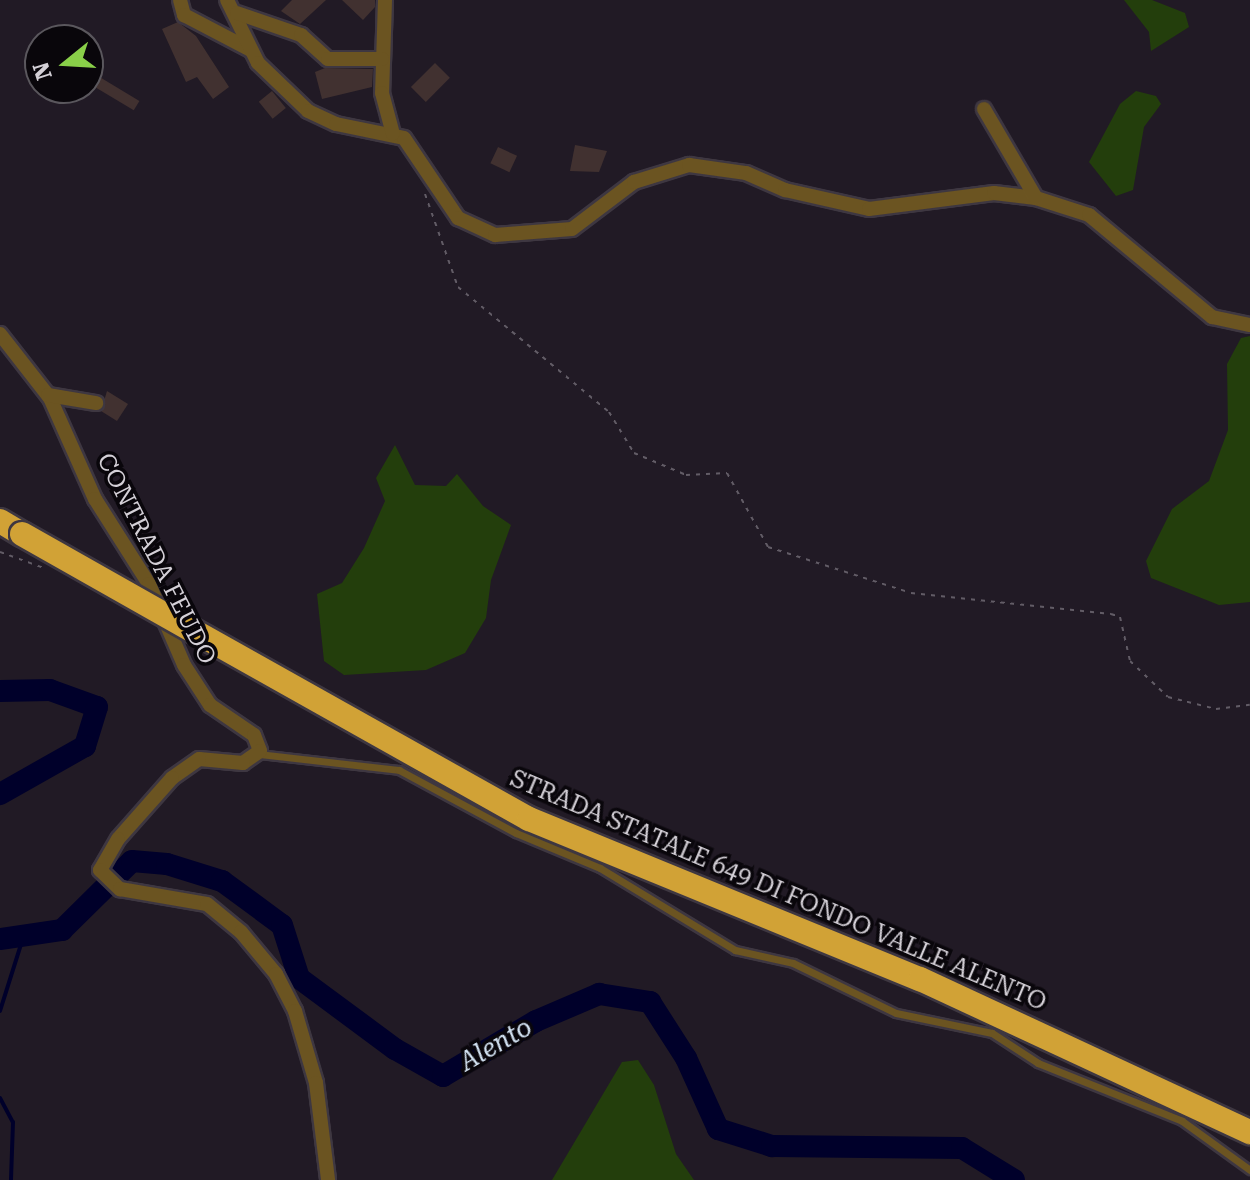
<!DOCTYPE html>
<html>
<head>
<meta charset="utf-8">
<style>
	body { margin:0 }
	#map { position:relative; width:1250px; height:1180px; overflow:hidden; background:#211a25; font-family:"Roboto Serif",serif }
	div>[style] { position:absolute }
	.green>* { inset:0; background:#233e0c }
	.stream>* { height:4px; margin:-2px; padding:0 2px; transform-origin:2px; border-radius:2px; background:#00002a }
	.river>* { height:22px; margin:-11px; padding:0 11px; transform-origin:11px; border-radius:11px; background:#00002a }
	.building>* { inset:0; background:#413130; transform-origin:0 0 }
	.path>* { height:2px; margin-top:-1px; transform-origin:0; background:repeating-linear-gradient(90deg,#625c66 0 4px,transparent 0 10px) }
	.roads { filter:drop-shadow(2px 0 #3e3741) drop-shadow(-2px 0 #3e3741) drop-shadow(0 2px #3e3741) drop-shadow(0 -2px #3e3741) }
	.lane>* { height:7px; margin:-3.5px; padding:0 3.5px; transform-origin:3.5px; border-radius:3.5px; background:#6b5421 }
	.street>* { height:14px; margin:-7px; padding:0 7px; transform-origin:7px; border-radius:7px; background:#6b5421 }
	.highway>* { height:24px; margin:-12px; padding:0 12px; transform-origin:12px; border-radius:12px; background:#d1a236 }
	.bridges { filter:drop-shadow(2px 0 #3e3741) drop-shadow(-2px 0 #3e3741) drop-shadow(0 2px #3e3741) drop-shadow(0 -2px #3e3741) }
	.highway-bridge>* { height:24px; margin:-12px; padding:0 12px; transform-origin:12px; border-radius:12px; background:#d1a236 }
	span { translate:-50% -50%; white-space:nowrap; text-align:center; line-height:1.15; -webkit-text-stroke:7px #09060b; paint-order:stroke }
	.street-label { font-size:24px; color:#d4d0d7 }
	.water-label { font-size:26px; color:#d4e3f3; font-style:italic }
	.north { position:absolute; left:24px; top:24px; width:80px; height:80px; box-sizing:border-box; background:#09060b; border:2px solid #5a575d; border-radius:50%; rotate:252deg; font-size:22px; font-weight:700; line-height:32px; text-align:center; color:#d4d0d7 }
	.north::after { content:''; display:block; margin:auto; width:28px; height:36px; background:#89cf49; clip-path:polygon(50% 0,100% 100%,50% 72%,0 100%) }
</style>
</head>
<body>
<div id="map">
	<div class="green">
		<i style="clip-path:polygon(1124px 0,1152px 0,1185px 13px,1189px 27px,1151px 51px,1149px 32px)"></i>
		<i style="clip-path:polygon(1136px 91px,1156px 96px,1161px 104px,1144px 127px,1133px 190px,1116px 196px,1089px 162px,1120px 104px)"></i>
		<i style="clip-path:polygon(1250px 336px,1250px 602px,1219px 605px,1151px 578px,1146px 561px,1172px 509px,1209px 481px,1228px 430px,1227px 364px,1241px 338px)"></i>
		<i style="clip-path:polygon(395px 445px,415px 485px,446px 486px,457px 474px,483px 506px,511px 525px,491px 580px,486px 618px,465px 653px,426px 670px,344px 675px,324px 661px,317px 594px,342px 583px,364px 548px,385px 501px,376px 478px)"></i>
		<i style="clip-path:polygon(638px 1060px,654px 1085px,676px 1154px,694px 1180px,552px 1180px,622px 1062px)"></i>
	</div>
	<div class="stream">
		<i style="left:0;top:1011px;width:80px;rotate:-72.5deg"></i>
		<i style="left:0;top:1098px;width:27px;rotate:62deg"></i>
		<i style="left:13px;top:1122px;width:58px;rotate:92deg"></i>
	</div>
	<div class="river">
		<i style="left:0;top:691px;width:50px;rotate:-1.1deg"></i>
		<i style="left:50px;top:690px;width:50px;rotate:19.9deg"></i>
		<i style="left:97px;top:707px;width:41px;rotate:107.1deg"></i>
		<i style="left:85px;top:746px;width:98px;rotate:150.5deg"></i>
		<i style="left:0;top:939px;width:63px;rotate:-8.3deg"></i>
		<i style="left:62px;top:930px;width:98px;rotate:-44.6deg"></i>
		<i style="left:132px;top:861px;width:35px;rotate:5deg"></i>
		<i style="left:167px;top:864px;width:58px;rotate:17.2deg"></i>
		<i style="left:222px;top:881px;width:74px;rotate:36.3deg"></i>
		<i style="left:282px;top:925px;width:56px;rotate:72.2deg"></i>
		<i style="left:299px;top:978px;width:119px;rotate:36.5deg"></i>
		<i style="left:395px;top:1049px;width:55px;rotate:29.4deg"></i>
		<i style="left:443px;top:1076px;width:108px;rotate:-30.6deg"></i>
		<i style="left:536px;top:1021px;width:69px;rotate:-23.2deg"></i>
		<i style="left:599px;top:994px;width:52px;rotate:8.9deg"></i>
		<i style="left:650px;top:1002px;width:67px;rotate:57.3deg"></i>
		<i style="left:686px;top:1058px;width:78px;rotate:65.7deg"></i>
		<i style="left:718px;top:1129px;width:57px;rotate:17.5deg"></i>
		<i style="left:772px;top:1146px;width:190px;rotate:0.6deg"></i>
		<i style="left:962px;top:1148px;width:61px;rotate:31.6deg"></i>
	</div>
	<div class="building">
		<i style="clip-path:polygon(292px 0,326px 0,300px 24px,281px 11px)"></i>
		<i style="clip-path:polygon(342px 0,375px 0,375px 7px,363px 20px)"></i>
		<i style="clip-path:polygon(178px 22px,196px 36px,229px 87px,213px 99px,197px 77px,186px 82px,162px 29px)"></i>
		<i style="left:435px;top:63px;width:21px;height:34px;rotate:45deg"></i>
		<i style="clip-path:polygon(325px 68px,373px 69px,372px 87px,322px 99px,315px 72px)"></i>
		<i style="left:88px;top:70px;width:60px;height:11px;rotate:31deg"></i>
		<i style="left:272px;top:91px;width:22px;height:17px;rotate:51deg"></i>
		<i style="clip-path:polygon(575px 145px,607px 151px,599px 172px,570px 171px)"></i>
		<i style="left:498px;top:147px;width:21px;height:18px;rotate:25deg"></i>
		<i style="clip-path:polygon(107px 391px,128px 404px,117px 421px,101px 411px)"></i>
	</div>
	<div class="path">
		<i style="left:425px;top:194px;width:99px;rotate:70.5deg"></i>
		<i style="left:458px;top:287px;width:196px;rotate:39.6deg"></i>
		<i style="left:609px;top:412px;width:48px;rotate:58.6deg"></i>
		<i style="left:634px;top:453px;width:56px;rotate:22.9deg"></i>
		<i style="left:686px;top:475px;width:41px;rotate:-2.8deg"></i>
		<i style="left:727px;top:473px;width:85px;rotate:61deg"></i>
		<i style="left:768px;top:547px;width:150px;rotate:17.8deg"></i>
		<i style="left:911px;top:593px;width:201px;rotate:6deg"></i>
		<i style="left:1111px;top:614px;width:9px;rotate:18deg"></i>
		<i style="left:1120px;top:617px;width:45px;rotate:77.2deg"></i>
		<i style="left:1130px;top:661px;width:52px;rotate:43.5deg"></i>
		<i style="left:1168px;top:697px;width:49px;rotate:14deg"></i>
		<i style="left:1216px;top:709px;width:34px;rotate:-7deg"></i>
		<i style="left:0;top:552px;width:47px;rotate:20deg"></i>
	</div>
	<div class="roads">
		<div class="lane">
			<i style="left:259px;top:754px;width:141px;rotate:6.5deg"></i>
			<i style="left:399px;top:770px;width:133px;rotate:28.3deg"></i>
			<i style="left:516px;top:833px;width:91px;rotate:22.6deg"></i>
			<i style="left:600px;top:868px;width:158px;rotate:31.3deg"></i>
			<i style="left:735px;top:950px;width:59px;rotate:12.6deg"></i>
			<i style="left:793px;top:963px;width:114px;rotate:25.9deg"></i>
			<i style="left:896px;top:1013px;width:98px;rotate:11.8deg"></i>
			<i style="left:992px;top:1033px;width:55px;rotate:33.1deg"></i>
			<i style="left:1038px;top:1063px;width:155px;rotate:21.9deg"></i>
			<i style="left:1182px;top:1121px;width:84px;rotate:35.8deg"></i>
		</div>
		<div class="street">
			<i style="left:180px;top:0;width:16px;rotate:75deg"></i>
			<i style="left:184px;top:15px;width:76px;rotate:27.6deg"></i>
			<i style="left:227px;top:0;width:70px;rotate:63.8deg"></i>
			<i style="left:258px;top:63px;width:69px;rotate:43.8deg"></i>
			<i style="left:308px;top:111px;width:31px;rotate:25deg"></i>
			<i style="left:336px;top:124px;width:69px;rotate:11.6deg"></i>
			<i style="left:404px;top:138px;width:97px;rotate:56deg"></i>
			<i style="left:458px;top:218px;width:41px;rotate:24.7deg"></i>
			<i style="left:495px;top:235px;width:77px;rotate:-4.5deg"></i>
			<i style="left:572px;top:229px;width:78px;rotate:-37.2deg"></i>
			<i style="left:634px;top:182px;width:58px;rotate:-17.2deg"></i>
			<i style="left:689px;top:165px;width:58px;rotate:8deg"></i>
			<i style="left:746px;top:173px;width:43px;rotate:23.6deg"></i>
			<i style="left:785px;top:190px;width:86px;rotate:12.7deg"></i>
			<i style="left:869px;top:209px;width:126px;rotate:-7.3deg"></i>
			<i style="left:994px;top:193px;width:42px;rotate:6.8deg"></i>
			<i style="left:1036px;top:198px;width:56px;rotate:17.8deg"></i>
			<i style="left:1089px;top:215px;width:160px;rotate:39.7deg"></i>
			<i style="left:1212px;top:317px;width:39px;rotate:12deg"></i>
			<i style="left:385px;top:0;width:93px;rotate:91.8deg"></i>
			<i style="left:382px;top:93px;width:42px;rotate:75deg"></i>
			<i style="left:237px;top:13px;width:68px;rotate:19deg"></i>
			<i style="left:301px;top:35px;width:36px;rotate:42deg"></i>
			<i style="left:328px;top:59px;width:54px"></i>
			<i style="left:984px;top:109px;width:103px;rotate:59.7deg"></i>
			<i style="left:0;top:334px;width:81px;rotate:52deg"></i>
			<i style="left:50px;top:398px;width:111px;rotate:66deg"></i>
			<i style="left:95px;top:499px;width:101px;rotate:57.6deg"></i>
			<i style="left:149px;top:584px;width:88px;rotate:66.6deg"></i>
			<i style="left:184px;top:665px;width:48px;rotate:57deg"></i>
			<i style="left:210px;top:705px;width:53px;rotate:34.3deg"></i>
			<i style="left:254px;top:735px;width:17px;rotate:69deg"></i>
			<i style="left:260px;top:751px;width:21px;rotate:145deg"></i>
			<i style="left:243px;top:763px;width:44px;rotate:-174.8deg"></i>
			<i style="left:199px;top:759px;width:33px;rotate:145deg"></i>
			<i style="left:172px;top:778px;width:81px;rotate:131.5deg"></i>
			<i style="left:118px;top:839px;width:36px;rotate:120deg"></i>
			<i style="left:100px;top:870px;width:28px;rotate:44deg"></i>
			<i style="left:120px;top:889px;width:88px;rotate:9.8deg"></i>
			<i style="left:207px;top:904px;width:44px;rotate:39.5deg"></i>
			<i style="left:241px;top:932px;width:55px;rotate:50.2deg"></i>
			<i style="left:276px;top:974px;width:42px;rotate:62.8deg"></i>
			<i style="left:295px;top:1011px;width:75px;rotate:73.7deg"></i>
			<i style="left:316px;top:1083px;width:98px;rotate:82.9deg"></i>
			<i style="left:48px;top:395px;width:49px;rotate:9.5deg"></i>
		</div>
		<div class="highway">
			<i style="left:0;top:521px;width:26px;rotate:31deg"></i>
			<i style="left:192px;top:630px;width:386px;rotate:29.3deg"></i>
			<i style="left:529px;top:819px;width:422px;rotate:22.3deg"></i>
			<i style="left:920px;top:979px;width:364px;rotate:24.9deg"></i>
		</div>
	</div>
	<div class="bridges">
		<div class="highway-bridge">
			<i style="left:22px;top:534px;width:195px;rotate:29.5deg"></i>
		</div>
	</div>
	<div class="street-label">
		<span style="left:156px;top:559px;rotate:63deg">CONTRADA FEUDO</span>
		<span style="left:778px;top:891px;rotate:23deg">STRADA STATALE 649 DI FONDO VALLE ALENTO</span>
	</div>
	<div class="water-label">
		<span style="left:496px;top:1045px;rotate:-30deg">Alento</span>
	</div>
	<div class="north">N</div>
</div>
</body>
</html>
